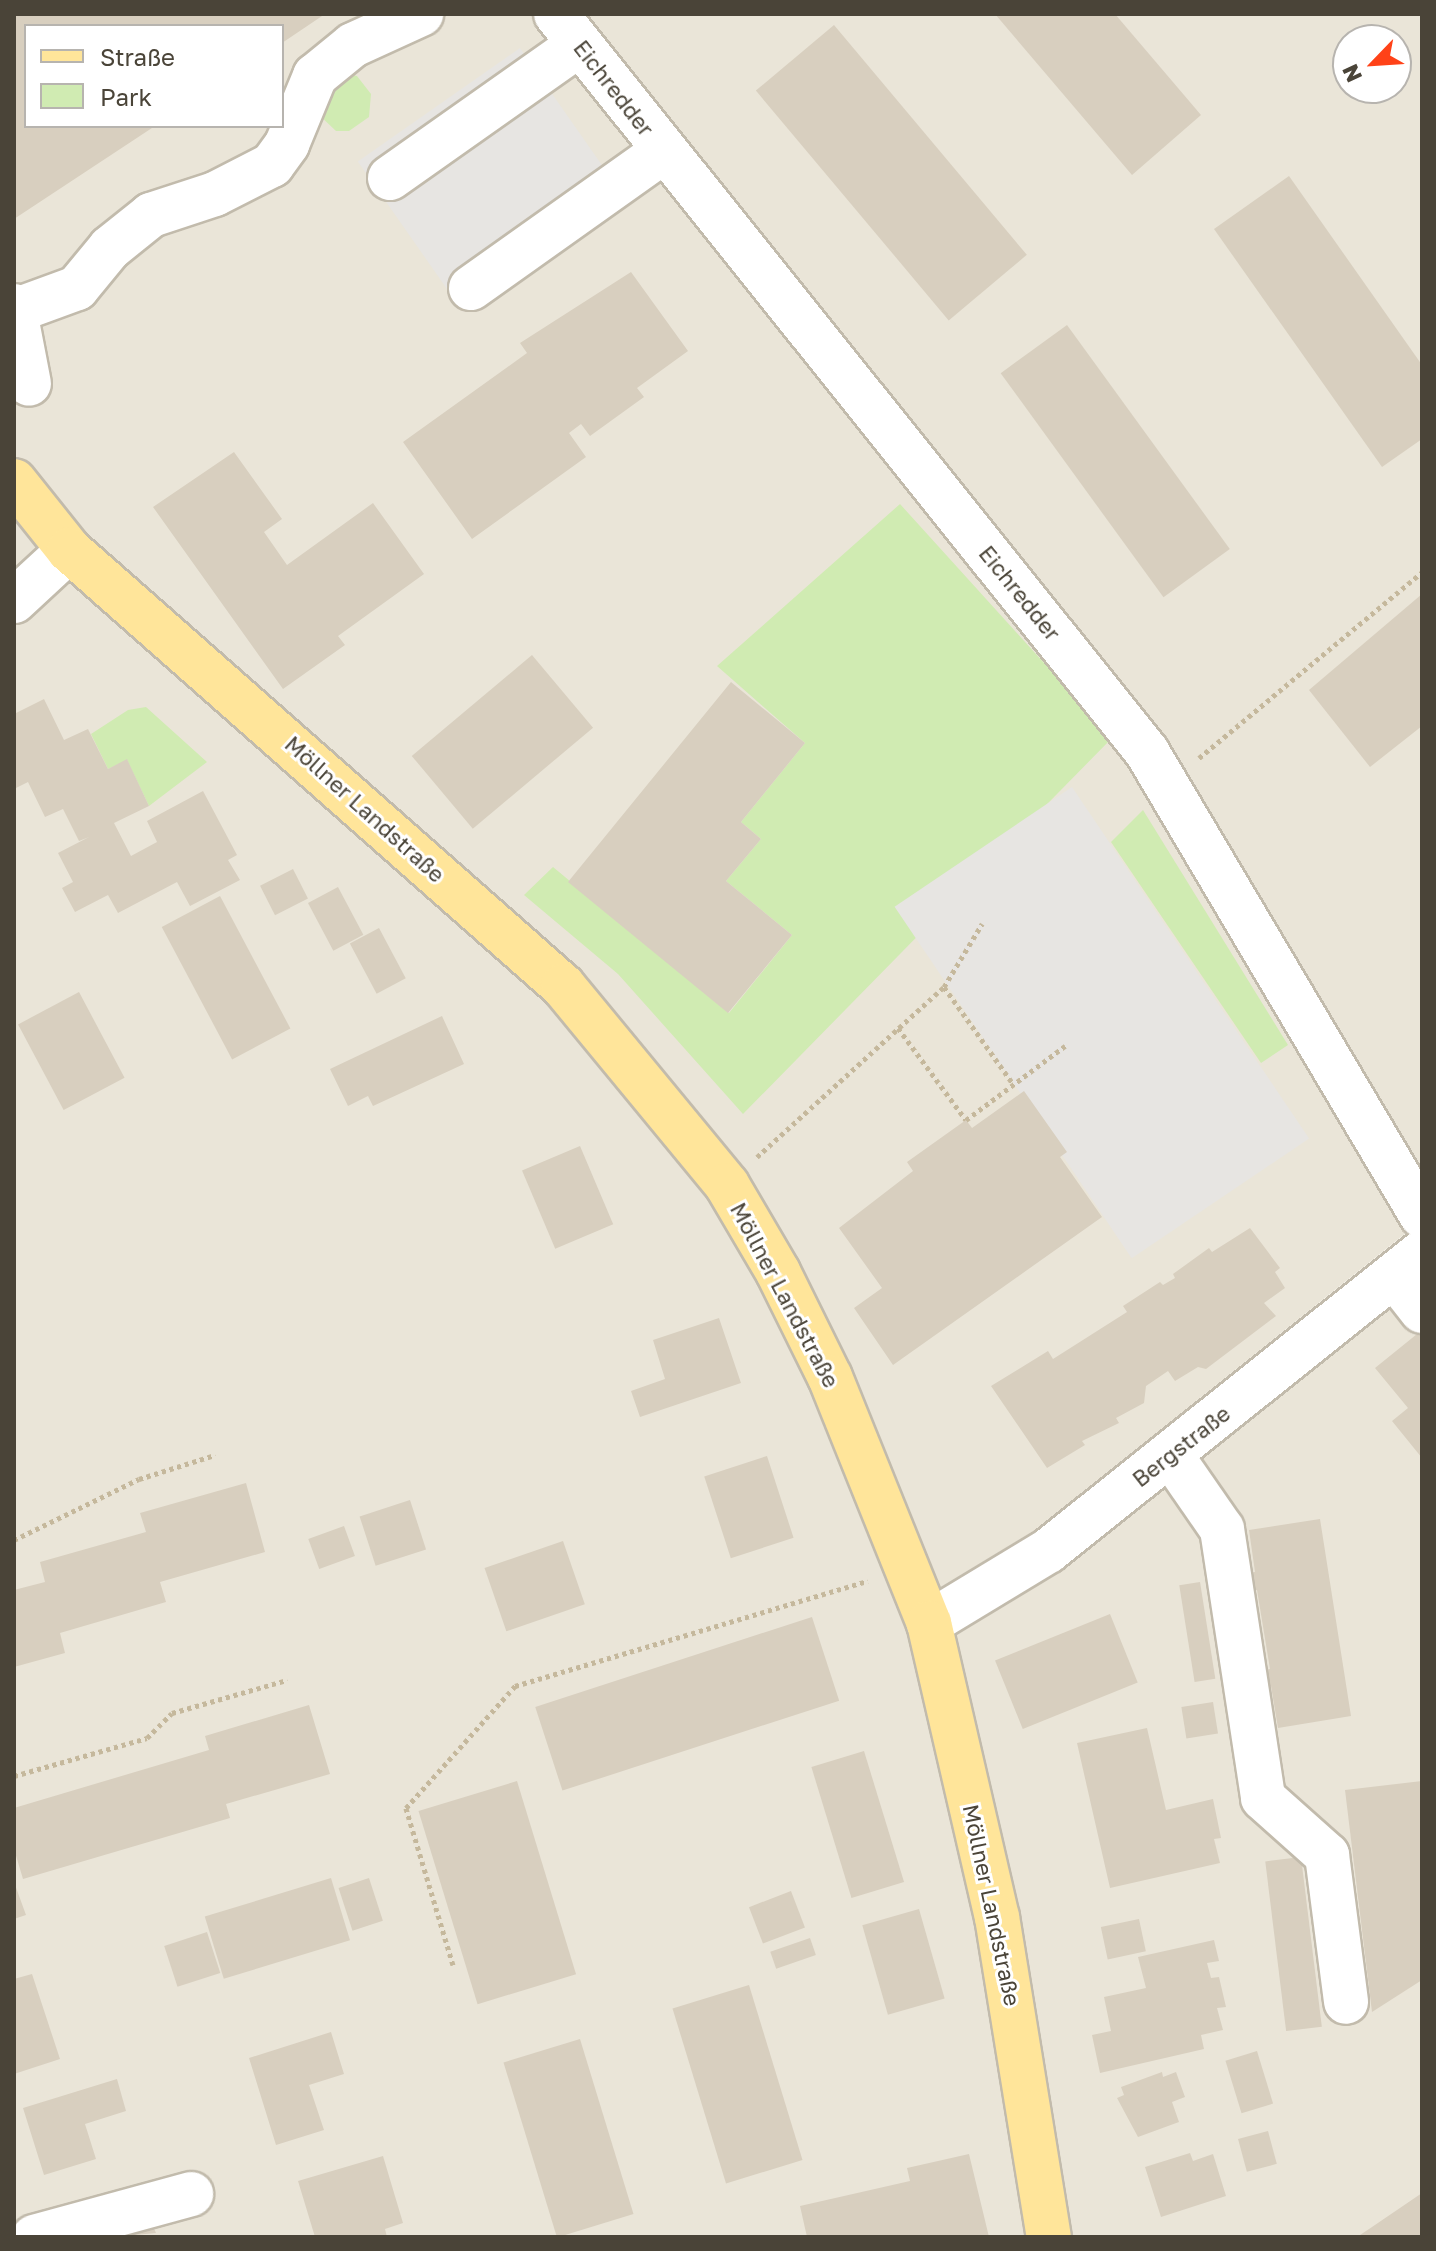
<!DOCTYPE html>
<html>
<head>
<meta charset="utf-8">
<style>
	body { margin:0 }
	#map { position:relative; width:1436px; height:2251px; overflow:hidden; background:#f6f3ea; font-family:"Golos Text",sans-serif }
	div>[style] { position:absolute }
	.residential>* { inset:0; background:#eae5d8 }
	.green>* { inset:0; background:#d0ebb2 }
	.parking>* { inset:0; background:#e7e5e2; transform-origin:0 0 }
	.building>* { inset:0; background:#d8cfbf; transform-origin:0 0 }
	.path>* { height:5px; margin-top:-2.5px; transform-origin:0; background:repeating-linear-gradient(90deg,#c5b89c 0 4px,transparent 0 8px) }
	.roads { filter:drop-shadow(2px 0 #c2bbac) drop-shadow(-2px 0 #c2bbac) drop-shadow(0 2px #c2bbac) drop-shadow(0 -2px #c2bbac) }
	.minor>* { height:44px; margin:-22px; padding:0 22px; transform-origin:22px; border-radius:22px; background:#fff }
	.major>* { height:44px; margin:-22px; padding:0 22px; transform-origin:22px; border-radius:22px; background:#ffe59a }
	span { translate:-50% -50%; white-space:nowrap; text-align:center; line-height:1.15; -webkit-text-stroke:6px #fff; paint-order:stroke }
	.street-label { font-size:22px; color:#4a4438 }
	.frame { position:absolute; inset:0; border:16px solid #4a4438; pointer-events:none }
	.legend { position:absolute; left:24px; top:24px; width:260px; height:104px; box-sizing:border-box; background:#fff; border:2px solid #b7b4af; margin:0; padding:10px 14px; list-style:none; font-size:24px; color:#4a4438 }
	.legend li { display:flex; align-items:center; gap:16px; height:40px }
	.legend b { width:40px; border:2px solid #b7b4af }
	.north { position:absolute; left:1332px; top:24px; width:80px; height:80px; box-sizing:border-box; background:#fff; border:2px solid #b7b4af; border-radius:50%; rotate:245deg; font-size:22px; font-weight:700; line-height:32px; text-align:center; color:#4a4438 }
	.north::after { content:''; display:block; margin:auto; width:28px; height:36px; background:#ff4218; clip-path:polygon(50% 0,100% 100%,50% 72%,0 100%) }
</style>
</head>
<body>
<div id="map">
	<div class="residential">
		<i style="clip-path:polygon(evenodd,14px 14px,1422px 14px,1422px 1220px,1035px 1530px,932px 1593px,730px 1171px,69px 537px,14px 464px,14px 14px,26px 26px,282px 26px,282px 126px,26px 126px,26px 26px,14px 14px,1348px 40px,1396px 40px,1396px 88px,1348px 88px,1348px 40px)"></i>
		<i style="clip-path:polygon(14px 493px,505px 944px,724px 1188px,907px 1573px,1046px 2237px,14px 2237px)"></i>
		<i style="clip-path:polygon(1422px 1270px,1422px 2237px,1063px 2237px,942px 1631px)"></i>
	</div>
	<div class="green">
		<i style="clip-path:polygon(342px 73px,357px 76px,371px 94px,369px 117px,349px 131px,336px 131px,317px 113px)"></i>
		<i style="clip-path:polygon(900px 504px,1112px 738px,743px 1114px,618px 974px,524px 895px,553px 867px,729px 1013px,792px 935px,726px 881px,761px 839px,741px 822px,805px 743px,717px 666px)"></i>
		<i style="clip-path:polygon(146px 707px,207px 762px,149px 806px,127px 760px,108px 769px,91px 734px,128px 710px)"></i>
		<i style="clip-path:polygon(1143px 810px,1288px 1045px,1261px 1063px,1111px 842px)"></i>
	</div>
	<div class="parking">
		<i style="left:520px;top:48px;width:183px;height:198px;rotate:55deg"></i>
		<i style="left:1072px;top:787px;width:424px;height:214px;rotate:56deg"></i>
	</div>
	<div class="building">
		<i style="clip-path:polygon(14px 14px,325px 14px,282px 43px,282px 26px,26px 26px,26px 126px,155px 126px,14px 219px)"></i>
		<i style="clip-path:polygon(995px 14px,1115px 14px,1201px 115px,1132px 175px)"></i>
		<i style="left:834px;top:25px;width:300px;height:102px;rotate:50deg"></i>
		<i style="clip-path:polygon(1289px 176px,1422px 365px,1422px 439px,1382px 467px,1214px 229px)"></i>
		<i style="clip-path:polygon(631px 272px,688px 351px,637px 388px,644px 397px,590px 436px,581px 424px,569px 433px,586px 457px,472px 539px,403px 442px,527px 353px,520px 343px)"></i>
		<i style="left:1067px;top:325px;width:277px;height:82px;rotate:54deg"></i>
		<i style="clip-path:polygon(234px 452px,282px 519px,264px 532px,287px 565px,373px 503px,424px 574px,338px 636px,345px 645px,283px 689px,153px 507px)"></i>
		<i style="clip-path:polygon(1422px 594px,1422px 726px,1370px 767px,1309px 690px)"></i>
		<i style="left:532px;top:655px;width:95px;height:157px;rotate:50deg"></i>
		<i style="clip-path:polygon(731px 682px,805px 743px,741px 822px,761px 839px,726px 881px,792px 935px,728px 1013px,568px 882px)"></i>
		<i style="clip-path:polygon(44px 699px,64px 740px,88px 729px,108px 769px,127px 759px,149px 806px,114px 823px,131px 856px,157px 842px,147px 821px,203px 791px,237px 855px,228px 860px,240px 880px,190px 906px,177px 882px,118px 913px,108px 895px,75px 912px,62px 888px,73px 882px,58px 853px,89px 837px,79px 841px,63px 809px,45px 817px,28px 782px,14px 789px,14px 714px)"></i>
		<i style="left:293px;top:869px;width:33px;height:37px;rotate:63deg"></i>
		<i style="left:338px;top:887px;width:54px;height:34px;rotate:62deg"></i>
		<i style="left:220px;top:896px;width:150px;height:66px;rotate:62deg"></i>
		<i style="left:379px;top:928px;width:57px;height:33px;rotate:62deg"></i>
		<i style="left:79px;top:992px;width:97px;height:69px;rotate:62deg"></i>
		<i style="clip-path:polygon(442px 1016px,464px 1064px,373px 1106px,368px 1096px,348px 1106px,330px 1069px)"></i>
		<i style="clip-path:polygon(1024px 1091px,1067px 1152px,1060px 1157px,1102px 1217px,893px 1365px,854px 1308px,882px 1288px,839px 1228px,913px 1171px,907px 1162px,966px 1120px,972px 1128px)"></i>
		<i style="left:580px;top:1146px;width:85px;height:63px;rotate:67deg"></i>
		<i style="clip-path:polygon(1250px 1228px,1280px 1268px,1275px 1272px,1285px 1288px,1264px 1303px,1276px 1316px,1206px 1369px,1198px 1367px,1175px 1381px,1168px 1371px,1146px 1386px,1144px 1403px,1116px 1418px,1119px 1423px,1082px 1441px,1085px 1445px,1047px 1468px,991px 1386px,1048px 1351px,1053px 1359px,1127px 1312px,1123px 1306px,1160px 1282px,1163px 1285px,1175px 1278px,1173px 1274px,1209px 1248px,1212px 1252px)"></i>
		<i style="clip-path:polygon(719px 1318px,741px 1383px,640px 1417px,631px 1391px,665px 1379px,653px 1340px)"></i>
		<i style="clip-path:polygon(1422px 1330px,1422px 1458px,1392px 1421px,1408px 1408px,1375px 1368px)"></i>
		<i style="left:767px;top:1456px;width:86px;height:66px;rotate:72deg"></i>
		<i style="clip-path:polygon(246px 1483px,265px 1552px,160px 1582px,166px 1602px,60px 1633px,65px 1653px,14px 1667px,14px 1590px,45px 1582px,40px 1562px,146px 1532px,140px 1513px)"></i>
		<i style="left:410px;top:1500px;width:52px;height:53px;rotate:72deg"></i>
		<i style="clip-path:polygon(1320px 1519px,1351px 1716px,1278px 1728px,1271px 1686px,1264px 1687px,1261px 1671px,1270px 1669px,1257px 1590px,1249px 1592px,1246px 1573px,1255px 1572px,1249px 1530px)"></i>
		<i style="left:344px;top:1526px;width:32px;height:38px;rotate:70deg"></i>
		<i style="left:563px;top:1541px;width:67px;height:83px;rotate:71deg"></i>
		<i style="left:1200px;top:1582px;width:98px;height:21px;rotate:81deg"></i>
		<i style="left:1110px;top:1614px;width:74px;height:124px;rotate:68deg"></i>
		<i style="left:812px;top:1617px;width:88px;height:291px;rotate:72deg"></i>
		<i style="left:1213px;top:1702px;width:32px;height:32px;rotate:81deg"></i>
		<i style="clip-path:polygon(309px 1705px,330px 1774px,226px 1804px,230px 1818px,23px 1879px,14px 1849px,14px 1808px,209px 1750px,205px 1736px)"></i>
		<i style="clip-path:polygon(1147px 1728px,1166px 1810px,1213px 1799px,1221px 1838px,1214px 1839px,1220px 1863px,1110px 1888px,1077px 1743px)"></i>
		<i style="left:864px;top:1751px;width:137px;height:55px;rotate:73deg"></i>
		<i style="left:517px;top:1781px;width:202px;height:103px;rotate:73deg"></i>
		<i style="clip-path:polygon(1422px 1781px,1422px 1980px,1372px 2012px,1345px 1790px)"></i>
		<i style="left:1301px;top:1857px;width:171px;height:36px;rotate:83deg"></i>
		<i style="left:331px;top:1878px;width:65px;height:132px;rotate:73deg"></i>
		<i style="left:369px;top:1878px;width:45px;height:32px;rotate:72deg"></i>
		<i style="clip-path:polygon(14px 1882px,26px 1915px,14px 1919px)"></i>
		<i style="left:791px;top:1891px;width:39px;height:45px;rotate:69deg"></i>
		<i style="left:919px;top:1909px;width:93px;height:59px;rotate:74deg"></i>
		<i style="left:1139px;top:1919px;width:33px;height:39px;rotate:78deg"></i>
		<i style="left:207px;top:1932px;width:43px;height:45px;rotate:72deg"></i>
		<i style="left:810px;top:1938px;width:18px;height:42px;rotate:71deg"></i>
		<i style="clip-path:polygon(1214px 1940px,1219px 1961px,1207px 1963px,1211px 1978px,1219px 1977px,1226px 2007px,1217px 2008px,1223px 2030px,1201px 2035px,1204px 2049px,1100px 2073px,1092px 2035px,1111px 2031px,1104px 1997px,1146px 1988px,1138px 1957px)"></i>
		<i style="clip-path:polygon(32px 1974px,60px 2059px,14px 2074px,14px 1979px)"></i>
		<i style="left:749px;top:1985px;width:183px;height:80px;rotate:73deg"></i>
		<i style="clip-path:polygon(331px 2032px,344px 2074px,309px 2085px,324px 2130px,276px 2145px,249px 2058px)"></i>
		<i style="left:580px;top:2039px;width:183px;height:80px;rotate:73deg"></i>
		<i style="left:1257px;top:2051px;width:55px;height:33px;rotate:73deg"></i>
		<i style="clip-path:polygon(1162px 2072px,1163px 2077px,1176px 2072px,1185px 2097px,1172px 2102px,1179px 2122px,1138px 2137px,1117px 2098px,1124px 2095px,1121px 2087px)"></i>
		<i style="clip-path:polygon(117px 2079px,126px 2111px,85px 2124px,96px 2159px,44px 2175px,23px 2108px)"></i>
		<i style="left:1268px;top:2131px;width:34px;height:31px;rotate:75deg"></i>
		<i style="clip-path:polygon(1190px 2153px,1193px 2161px,1213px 2154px,1226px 2196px,1161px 2217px,1145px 2167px)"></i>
		<i style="clip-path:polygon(969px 2154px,989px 2237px,807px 2237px,800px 2206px,910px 2181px,907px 2168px)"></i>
		<i style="clip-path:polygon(383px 2156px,403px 2223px,385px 2229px,387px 2237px,315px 2237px,298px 2181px)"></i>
		<i style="clip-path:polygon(1422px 2193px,1422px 2237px,1357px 2237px,1372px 2227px)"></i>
		<i style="clip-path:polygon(148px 2215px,156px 2233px,114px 2237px)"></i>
	</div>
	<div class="path">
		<i style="left:1199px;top:758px;width:290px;rotate:-39.8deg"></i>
		<i style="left:944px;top:987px;width:74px;rotate:-58.9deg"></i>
		<i style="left:898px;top:1028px;width:114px;rotate:53.5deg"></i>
		<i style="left:966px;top:1120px;width:124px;rotate:-36.8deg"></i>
		<i style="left:757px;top:1157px;width:253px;rotate:-42.3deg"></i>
		<i style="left:944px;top:987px;width:120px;rotate:54.5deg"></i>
		<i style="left:14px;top:1540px;width:139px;rotate:-26deg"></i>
		<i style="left:139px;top:1479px;width:80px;rotate:-17.5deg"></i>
		<i style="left:14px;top:1776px;width:138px;rotate:-15.9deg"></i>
		<i style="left:147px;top:1738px;width:35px;rotate:-45deg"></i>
		<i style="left:172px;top:1713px;width:120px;rotate:-16deg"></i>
		<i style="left:453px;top:1965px;width:164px;rotate:-106.7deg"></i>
		<i style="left:406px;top:1808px;width:164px;rotate:-48.2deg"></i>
		<i style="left:515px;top:1686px;width:368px;rotate:-16.6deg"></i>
	</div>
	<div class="roads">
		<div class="minor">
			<i style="left:556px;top:14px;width:945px;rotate:51.31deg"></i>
			<i style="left:1147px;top:752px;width:539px;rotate:59.35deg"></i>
			<i style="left:390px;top:178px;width:232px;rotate:-35.2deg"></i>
			<i style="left:471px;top:288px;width:237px;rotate:-35.4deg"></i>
			<i style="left:14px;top:306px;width:79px;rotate:79.1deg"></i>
			<i style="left:17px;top:310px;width:64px;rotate:-20.1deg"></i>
			<i style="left:77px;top:288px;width:52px;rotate:-50.5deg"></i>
			<i style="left:110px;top:248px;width:53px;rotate:-38.8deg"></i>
			<i style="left:151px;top:215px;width:67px;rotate:-18.2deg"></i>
			<i style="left:215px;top:194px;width:64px;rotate:-27deg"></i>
			<i style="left:272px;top:165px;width:26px;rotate:-54deg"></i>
			<i style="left:287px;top:144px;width:74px;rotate:-67.6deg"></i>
			<i style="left:315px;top:76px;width:49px;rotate:-39.2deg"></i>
			<i style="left:353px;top:45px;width:75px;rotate:-24.5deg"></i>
			<i style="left:14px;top:601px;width:75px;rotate:-42.8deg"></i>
			<i style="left:1396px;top:1278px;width:42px;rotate:51.8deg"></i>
			<i style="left:1170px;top:1454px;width:91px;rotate:55.3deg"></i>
			<i style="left:1222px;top:1529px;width:272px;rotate:81.3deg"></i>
			<i style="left:1263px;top:1798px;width:86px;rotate:41.7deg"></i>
			<i style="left:1327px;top:1855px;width:148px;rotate:82.6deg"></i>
			<i style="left:929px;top:1623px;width:139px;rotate:-31.2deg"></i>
			<i style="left:1048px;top:1551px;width:479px;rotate:-38.6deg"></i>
			<i style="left:34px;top:2237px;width:163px;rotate:-15.3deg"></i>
		</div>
		<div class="major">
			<i style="left:14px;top:481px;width:88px;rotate:51.4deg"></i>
			<i style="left:69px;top:550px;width:659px;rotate:41.43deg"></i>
			<i style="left:563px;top:986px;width:258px;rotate:50.5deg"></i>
			<i style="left:727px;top:1185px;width:101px;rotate:59.6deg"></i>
			<i style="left:778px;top:1272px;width:117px;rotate:63.7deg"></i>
			<i style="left:830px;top:1377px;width:265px;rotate:68.1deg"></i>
			<i style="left:929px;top:1623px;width:302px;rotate:77deg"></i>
			<i style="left:997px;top:1917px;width:324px;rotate:80.8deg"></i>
		</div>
	</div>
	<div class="street-label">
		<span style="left:614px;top:88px;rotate:52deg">Eichredder</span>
		<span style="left:1020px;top:593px;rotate:51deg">Eichredder</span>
		<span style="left:365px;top:809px;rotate:42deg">Möllner Landstraße</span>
		<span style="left:785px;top:1295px;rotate:62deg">Möllner Landstraße</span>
		<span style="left:1181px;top:1446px;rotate:-38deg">Bergstraße</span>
		<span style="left:992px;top:1905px;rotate:78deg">Möllner Landstraße</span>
	</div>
	<div class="frame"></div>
	<ul class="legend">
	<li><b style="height:10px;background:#ffe59a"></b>Straße</li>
	<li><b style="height:22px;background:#d0ebb2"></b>Park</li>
	</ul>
	<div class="north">N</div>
</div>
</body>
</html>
